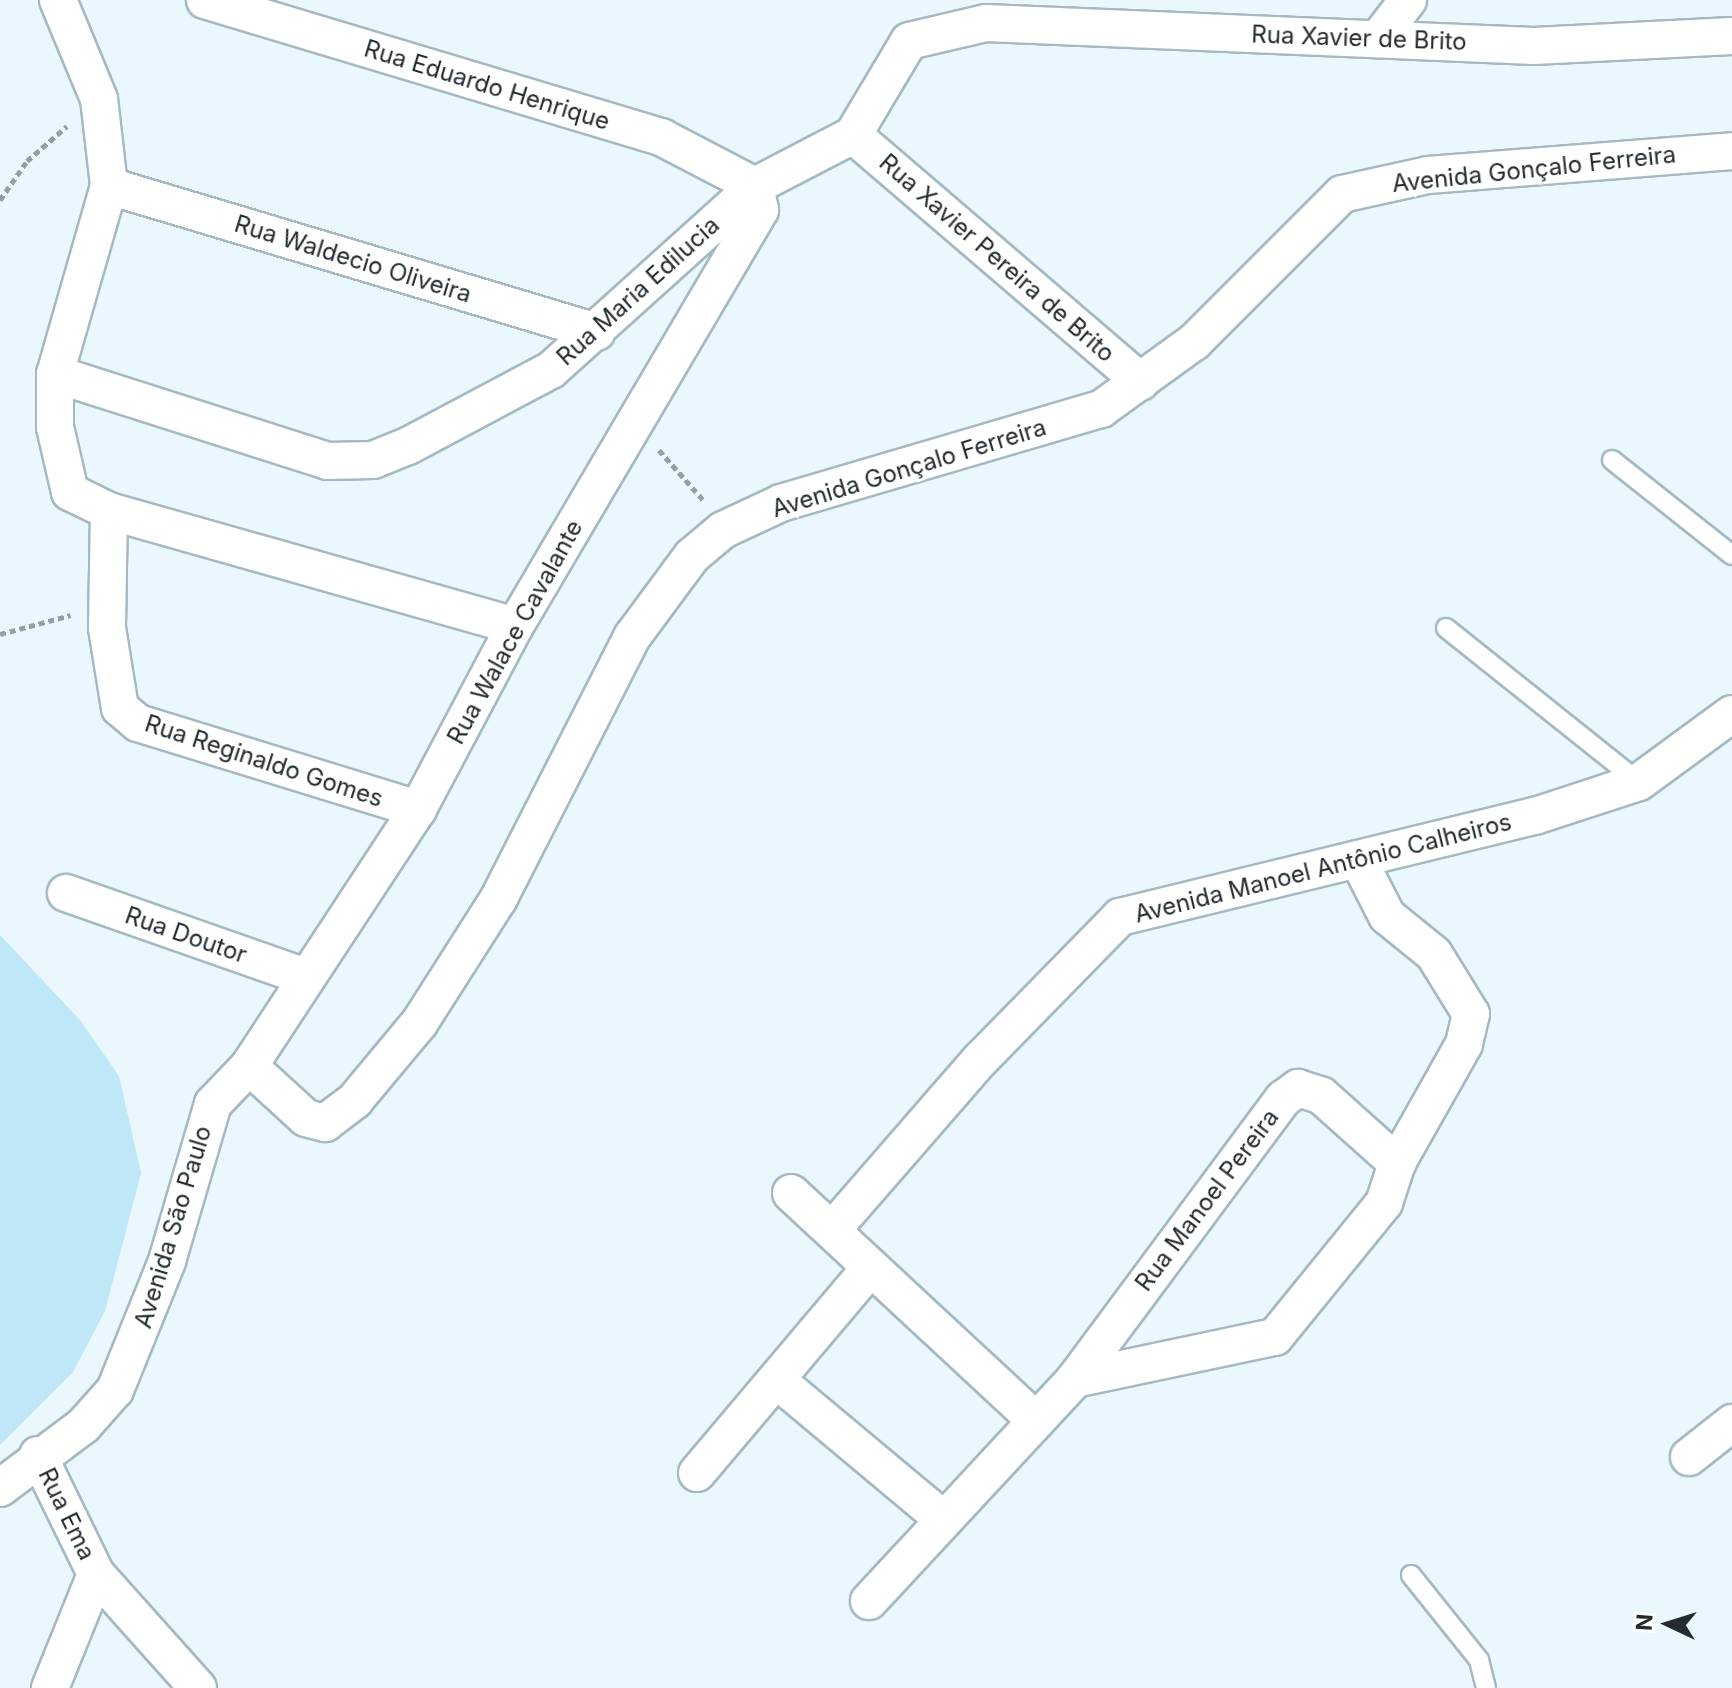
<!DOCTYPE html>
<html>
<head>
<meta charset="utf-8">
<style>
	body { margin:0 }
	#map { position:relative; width:1732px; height:1688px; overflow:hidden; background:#eaf7fd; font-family:Inter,sans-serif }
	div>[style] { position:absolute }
	.green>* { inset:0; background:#bee7f8 }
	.path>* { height:5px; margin-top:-2.5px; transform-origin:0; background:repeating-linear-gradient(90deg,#949fa4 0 6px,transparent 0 10px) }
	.roads { filter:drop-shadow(2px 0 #a4b9c2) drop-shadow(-2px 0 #a4b9c2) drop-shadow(0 2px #a4b9c2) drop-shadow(0 -2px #a4b9c2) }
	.service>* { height:18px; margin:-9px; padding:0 9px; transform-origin:9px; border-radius:9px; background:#fff }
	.minor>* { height:36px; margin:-18px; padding:0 18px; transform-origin:18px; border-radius:18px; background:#fff }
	span { translate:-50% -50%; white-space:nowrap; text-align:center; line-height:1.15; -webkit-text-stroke:6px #fff; paint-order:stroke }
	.street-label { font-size:24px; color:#232b2f }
	.north { position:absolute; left:1628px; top:1584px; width:80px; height:80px; -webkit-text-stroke:6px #fff; paint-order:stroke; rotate:274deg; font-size:22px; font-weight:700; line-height:32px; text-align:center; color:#232b2f }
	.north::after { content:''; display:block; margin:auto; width:28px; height:36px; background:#232b2f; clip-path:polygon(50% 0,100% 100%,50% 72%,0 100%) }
</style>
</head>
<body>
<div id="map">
	<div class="green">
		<i style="clip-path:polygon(0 935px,80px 1020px,119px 1076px,141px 1173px,105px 1311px,73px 1372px,0 1445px)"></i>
	</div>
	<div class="path">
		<i style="left:0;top:200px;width:47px;rotate:-55.3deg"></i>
		<i style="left:27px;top:161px;width:53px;rotate:-41.2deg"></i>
		<i style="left:659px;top:450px;width:69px;rotate:48.5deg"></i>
		<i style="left:0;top:634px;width:73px;rotate:-15deg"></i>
	</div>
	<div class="roads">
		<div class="service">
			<i style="left:1612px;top:460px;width:153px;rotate:38.4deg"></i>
			<i style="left:1446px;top:628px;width:247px;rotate:38.6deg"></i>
			<i style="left:1411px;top:1575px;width:109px;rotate:51.3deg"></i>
			<i style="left:1479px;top:1660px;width:29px;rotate:76deg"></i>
		</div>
		<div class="minor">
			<i style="left:58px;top:0;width:107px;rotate:67.5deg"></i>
			<i style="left:99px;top:99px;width:88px;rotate:83.4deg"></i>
			<i style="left:109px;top:186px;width:196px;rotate:106deg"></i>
			<i style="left:55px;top:374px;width:53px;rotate:90deg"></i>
			<i style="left:55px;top:427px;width:67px;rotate:77deg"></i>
			<i style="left:70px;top:492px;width:43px;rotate:26deg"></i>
			<i style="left:109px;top:511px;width:422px;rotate:15.8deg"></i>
			<i style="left:1378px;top:39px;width:49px;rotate:-52.4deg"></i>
			<i style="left:853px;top:135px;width:379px;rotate:40.6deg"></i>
			<i style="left:109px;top:186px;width:509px;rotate:16.66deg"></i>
			<i style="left:55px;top:374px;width:286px;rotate:17.7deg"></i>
			<i style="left:327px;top:461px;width:46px;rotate:-1.2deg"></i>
			<i style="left:373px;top:460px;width:38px;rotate:-22deg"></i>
			<i style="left:408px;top:446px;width:162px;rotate:-28deg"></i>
			<i style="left:551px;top:370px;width:275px;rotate:-42deg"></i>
			<i style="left:755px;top:186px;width:110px;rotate:-27.5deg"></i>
			<i style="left:853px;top:135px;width:109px;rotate:-59.2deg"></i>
			<i style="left:909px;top:41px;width:79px;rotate:-13.2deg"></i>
			<i style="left:986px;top:23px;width:548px;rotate:2.4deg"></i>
			<i style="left:1534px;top:46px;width:198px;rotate:-2.9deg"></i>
			<i style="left:109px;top:511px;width:117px;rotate:91deg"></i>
			<i style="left:107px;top:628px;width:81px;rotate:80.8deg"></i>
			<i style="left:120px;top:708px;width:23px;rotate:40deg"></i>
			<i style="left:138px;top:723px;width:293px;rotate:17.1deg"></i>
			<i style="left:66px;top:893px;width:254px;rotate:19.3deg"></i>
			<i style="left:249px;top:1066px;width:77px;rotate:42.4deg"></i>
			<i style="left:306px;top:1118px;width:20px;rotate:15deg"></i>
			<i style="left:325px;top:1123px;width:38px;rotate:-37deg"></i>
			<i style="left:355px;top:1100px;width:102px;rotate:-50.2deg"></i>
			<i style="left:420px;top:1022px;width:147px;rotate:-57.5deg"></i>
			<i style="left:499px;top:898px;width:293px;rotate:-63deg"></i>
			<i style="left:632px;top:637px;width:101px;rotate:-53.5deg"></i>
			<i style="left:692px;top:556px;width:40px;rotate:-40deg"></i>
			<i style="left:723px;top:530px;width:64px;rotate:-25deg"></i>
			<i style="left:781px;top:503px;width:334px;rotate:-16.4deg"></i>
			<i style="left:1101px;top:409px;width:115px;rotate:-35.8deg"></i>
			<i style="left:1194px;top:342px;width:209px;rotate:-45deg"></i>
			<i style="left:1342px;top:194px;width:88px;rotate:-12.5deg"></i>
			<i style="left:1428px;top:175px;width:305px;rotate:-4.5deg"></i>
			<i style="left:791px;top:1193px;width:335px;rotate:42.9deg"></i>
			<i style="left:832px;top:1230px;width:225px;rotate:-49deg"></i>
			<i style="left:980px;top:1060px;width:200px;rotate:-45.6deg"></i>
			<i style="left:1120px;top:917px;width:427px;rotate:-13.7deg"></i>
			<i style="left:1535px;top:816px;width:109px;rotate:-18.1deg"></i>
			<i style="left:1639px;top:782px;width:115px;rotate:-36.2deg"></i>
			<i style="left:1075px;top:1379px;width:204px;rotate:-11.9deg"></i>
			<i style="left:1275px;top:1337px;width:173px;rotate:-50.9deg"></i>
			<i style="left:1384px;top:1203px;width:42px;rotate:-72deg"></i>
			<i style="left:1397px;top:1163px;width:137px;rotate:-60.6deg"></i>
			<i style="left:1464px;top:1044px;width:31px;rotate:-77deg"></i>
			<i style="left:1471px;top:1014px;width:70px;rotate:-121.7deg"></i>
			<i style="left:1434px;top:954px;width:60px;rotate:-141deg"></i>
			<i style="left:1387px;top:916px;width:64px;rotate:-117deg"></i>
			<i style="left:779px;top:1382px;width:215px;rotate:39.9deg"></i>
			<i style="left:38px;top:1455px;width:132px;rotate:64deg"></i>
			<i style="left:96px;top:1574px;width:153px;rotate:48.2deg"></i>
			<i style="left:1689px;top:1457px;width:55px;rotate:-38.3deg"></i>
			<i style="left:697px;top:1473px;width:268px;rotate:-49.8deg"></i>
			<i style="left:0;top:1488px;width:104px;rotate:-36.8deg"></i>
			<i style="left:83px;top:1426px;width:48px;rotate:-48.4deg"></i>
			<i style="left:115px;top:1390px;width:139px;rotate:-68deg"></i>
			<i style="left:167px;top:1261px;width:164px;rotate:-73.7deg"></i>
			<i style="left:213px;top:1104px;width:52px;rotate:-46.5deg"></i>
			<i style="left:249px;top:1066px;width:308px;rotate:-56.7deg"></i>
			<i style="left:418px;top:809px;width:207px;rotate:-62.1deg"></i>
			<i style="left:515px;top:626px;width:483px;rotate:-59.5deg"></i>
			<i style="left:760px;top:210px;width:25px;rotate:-102deg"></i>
			<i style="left:755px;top:186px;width:106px;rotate:-152.5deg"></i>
			<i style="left:661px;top:137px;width:476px;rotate:-163.3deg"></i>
			<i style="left:869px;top:1601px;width:303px;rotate:-47.1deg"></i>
			<i style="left:1075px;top:1379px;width:349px;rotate:-53.4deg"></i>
			<i style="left:1283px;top:1099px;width:19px;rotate:-36deg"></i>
			<i style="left:1298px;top:1088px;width:25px;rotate:18deg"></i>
			<i style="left:1322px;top:1096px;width:101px;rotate:41.8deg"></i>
			<i style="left:50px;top:1688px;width:123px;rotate:-68deg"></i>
		</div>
	</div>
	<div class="street-label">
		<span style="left:1359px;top:38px;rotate:2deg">Rua Xavier de Brito</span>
		<span style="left:487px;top:85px;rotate:17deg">Rua Eduardo Henrique</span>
		<span style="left:1534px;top:169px;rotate:-6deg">Avenida Gonçalo Ferreira</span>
		<span style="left:997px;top:258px;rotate:41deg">Rua Xavier Pereira de Brito</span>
		<span style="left:353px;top:259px;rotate:17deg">Rua Waldecio Oliveira</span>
		<span style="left:638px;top:291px;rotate:-42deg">Rua Maria Edilucia</span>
		<span style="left:909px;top:468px;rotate:-17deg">Avenida Gonçalo Ferreira</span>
		<span style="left:515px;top:632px;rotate:-61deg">Rua Walace Cavalante</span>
		<span style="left:264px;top:761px;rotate:18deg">Rua Reginaldo Gomes</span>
		<span style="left:1323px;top:868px;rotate:-14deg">Avenida Manoel Antônio Calheiros</span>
		<span style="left:186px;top:935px;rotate:19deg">Rua Doutor</span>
		<span style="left:1207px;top:1200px;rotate:-53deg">Rua Manoel Pereira</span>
		<span style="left:173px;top:1227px;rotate:-73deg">Avenida São Paulo</span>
		<span style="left:67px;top:1514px;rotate:64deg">Rua Ema</span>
	</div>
	<div class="north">N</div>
</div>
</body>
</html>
